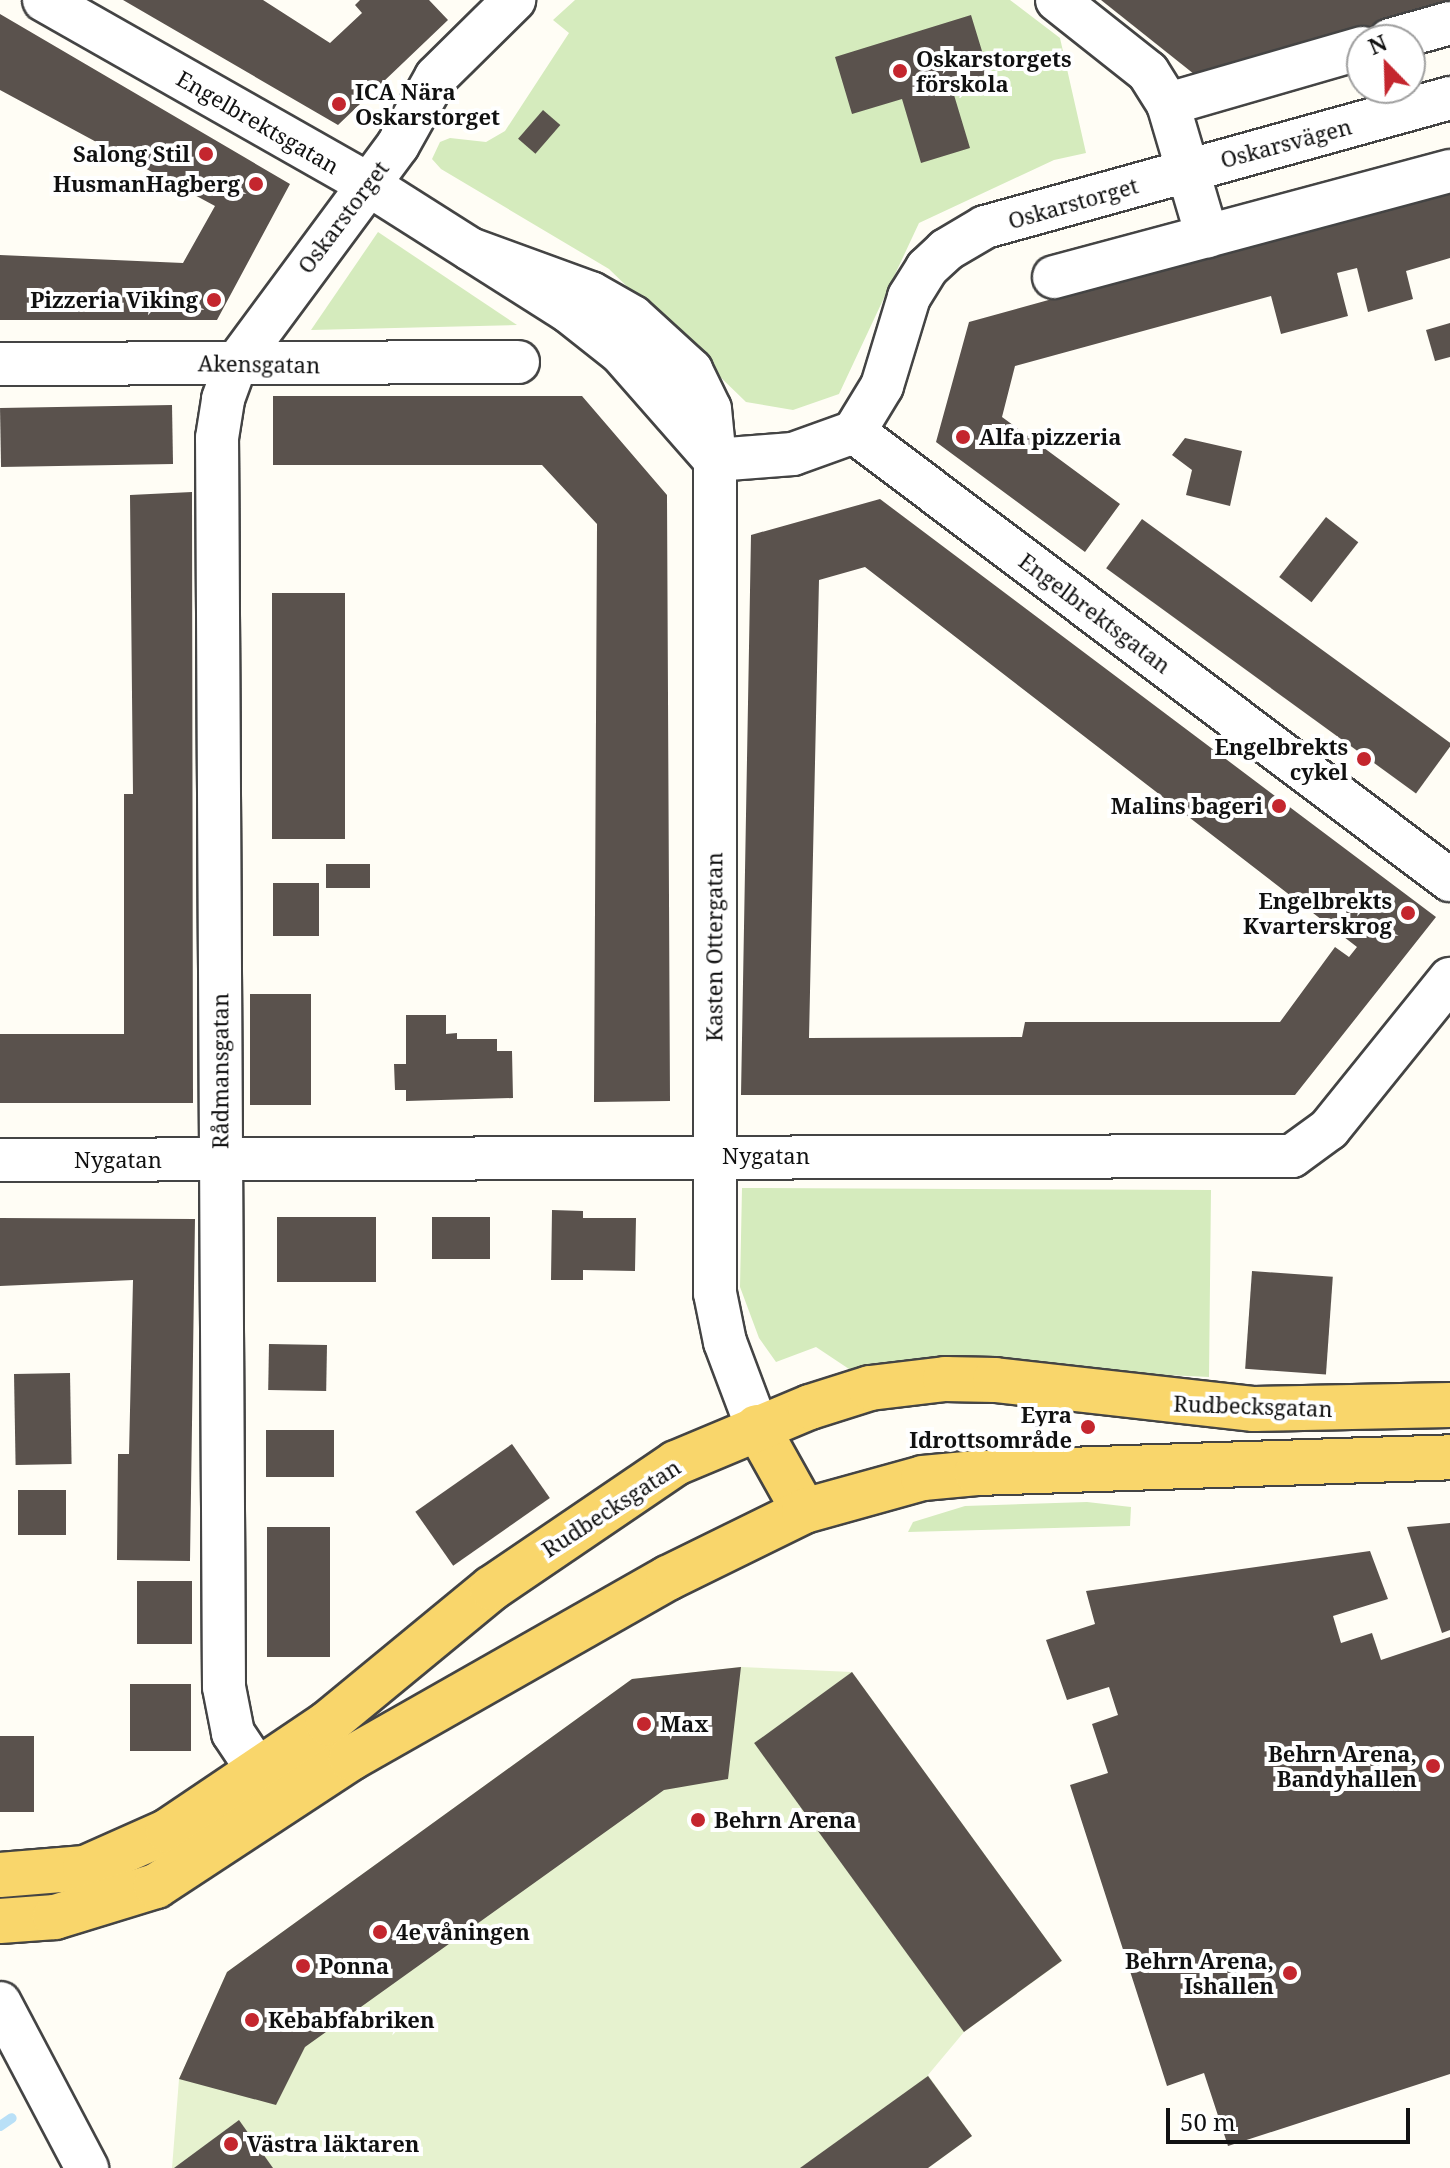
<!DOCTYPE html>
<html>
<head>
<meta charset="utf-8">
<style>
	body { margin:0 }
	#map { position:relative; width:1450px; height:2168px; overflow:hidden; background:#fffdf5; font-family:"Noto Serif",serif }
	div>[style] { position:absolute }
	.green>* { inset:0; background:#d5ebbd }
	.pitch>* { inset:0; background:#e6f2cf }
	.stream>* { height:10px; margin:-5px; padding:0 5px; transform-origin:5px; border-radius:5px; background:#b9e0f7 }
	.building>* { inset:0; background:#5a524d; transform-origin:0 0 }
	.roads { filter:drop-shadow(2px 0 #444) drop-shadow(-2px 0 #444) drop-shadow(0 2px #444) drop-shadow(0 -2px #444) }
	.minor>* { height:42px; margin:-21px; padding:0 21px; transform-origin:21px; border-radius:21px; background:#fff }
	.major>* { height:44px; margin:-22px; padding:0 22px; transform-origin:22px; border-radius:22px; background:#f9d66b }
	.dots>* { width:22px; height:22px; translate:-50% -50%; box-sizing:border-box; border:4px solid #fff; border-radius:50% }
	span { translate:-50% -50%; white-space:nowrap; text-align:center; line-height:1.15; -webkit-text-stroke:8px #fff; paint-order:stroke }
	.poi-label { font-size:22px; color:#111; font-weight:700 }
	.left { translate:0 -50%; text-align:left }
	.right { translate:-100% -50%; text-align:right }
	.street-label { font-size:22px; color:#111 }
	.north { position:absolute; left:1346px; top:24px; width:80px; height:80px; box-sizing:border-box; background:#fff; border:2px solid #a0a0a0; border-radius:50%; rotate:337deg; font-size:22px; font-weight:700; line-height:32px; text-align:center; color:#111 }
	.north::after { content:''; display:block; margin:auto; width:28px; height:36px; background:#c4262e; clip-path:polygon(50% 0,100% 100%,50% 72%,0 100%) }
	.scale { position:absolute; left:1166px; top:2108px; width:244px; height:36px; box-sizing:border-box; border:4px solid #111; border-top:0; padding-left:10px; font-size:24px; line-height:28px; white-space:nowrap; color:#111; -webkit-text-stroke:6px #fff; paint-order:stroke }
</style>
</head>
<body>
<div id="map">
	<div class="green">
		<i style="clip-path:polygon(575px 0,1010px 0,1060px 38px,1086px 153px,1054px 160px,919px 223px,839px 394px,793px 410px,746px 402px,609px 269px,441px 169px,432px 159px,440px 142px,450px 138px,486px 142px,505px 131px,569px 33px,553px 20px)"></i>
		<i style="clip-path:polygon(378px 232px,517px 325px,311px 330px)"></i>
		<i style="clip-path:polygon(742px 1188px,1211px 1190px,1209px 1377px,927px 1364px,858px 1375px,816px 1347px,776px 1362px,759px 1338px,740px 1287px)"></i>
		<i style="clip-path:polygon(1087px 1502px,1131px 1507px,1130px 1526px,908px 1532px,913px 1522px,965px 1506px)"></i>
	</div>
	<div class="pitch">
		<i style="clip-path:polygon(741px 1667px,852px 1672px,1062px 1961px,964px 2032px,928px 2075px,972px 2136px,928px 2168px,172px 2168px,179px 2079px,227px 1972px,632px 1679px)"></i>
	</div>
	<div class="stream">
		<i style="left:0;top:2126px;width:14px;rotate:-34deg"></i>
	</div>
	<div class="building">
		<i style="clip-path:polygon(123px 0,263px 0,330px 43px,362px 13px,355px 5px,360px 0,429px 0,448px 20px,338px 125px)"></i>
		<i style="clip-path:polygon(1101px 0,1450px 0,1450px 8px,1199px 78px)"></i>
		<i style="clip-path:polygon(0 14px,290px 184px,217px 320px,0 320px,0 255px,183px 263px,215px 206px,0 90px)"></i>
		<i style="clip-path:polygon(971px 15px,989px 74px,951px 85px,970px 148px,921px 163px,902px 99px,852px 114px,835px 57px)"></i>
		<i style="left:543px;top:110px;width:23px;height:38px;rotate:41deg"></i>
		<i style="clip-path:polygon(1450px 189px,1450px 258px,1406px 271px,1413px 299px,1368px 312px,1357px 268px,1337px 273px,1348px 316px,1281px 334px,1271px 296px,1015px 366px,1002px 417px,1120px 504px,1085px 552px,936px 442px,969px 322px)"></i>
		<i style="clip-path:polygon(1450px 323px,1450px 357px,1435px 361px,1426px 330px)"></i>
		<i style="clip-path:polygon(273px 396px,582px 396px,667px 495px,670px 1101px,594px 1102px,597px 524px,542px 465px,273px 465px)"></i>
		<i style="left:172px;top:405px;width:59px;height:172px;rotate:89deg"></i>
		<i style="clip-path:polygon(1185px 438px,1242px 451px,1230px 506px,1186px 495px,1192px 470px,1172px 455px)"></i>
		<i style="clip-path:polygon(192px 492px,193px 1103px,0 1103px,0 1034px,124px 1034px,124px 794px,133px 794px,130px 495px)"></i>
		<i style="clip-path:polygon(evenodd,880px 499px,1436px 917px,1295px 1095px,741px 1095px,751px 535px,880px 499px,865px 567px,1357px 947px,1349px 957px,1335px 947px,1280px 1022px,1025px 1022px,1022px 1037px,809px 1038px,819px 580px,865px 567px)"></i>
		<i style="left:1326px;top:517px;width:41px;height:76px;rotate:38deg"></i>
		<i style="left:1142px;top:519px;width:383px;height:61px;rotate:36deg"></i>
		<i style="left:272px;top:593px;width:73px;height:246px"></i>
		<i style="left:326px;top:864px;width:44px;height:24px"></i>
		<i style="left:273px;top:883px;width:46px;height:53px"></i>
		<i style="left:250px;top:994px;width:61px;height:111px"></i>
		<i style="clip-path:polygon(406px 1015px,446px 1015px,446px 1034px,457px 1033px,457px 1039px,497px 1039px,497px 1051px,512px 1051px,513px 1098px,406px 1101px,406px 1090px,395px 1090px,394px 1064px,406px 1064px)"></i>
		<i style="clip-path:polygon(552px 1210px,583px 1211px,583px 1218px,636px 1218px,635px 1271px,583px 1270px,583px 1280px,551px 1280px)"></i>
		<i style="left:277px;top:1217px;width:99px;height:65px"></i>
		<i style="left:432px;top:1217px;width:58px;height:42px"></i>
		<i style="clip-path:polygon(0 1218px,195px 1219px,190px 1561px,117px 1560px,118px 1454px,129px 1454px,133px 1280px,0 1286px)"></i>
		<i style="left:1252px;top:1271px;width:81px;height:98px;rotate:4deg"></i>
		<i style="left:269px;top:1344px;width:58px;height:46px;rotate:1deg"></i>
		<i style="left:70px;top:1373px;width:91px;height:56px;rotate:89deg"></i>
		<i style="left:266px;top:1430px;width:68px;height:47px"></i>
		<i style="left:512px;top:1444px;width:66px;height:118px;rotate:55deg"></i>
		<i style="left:18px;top:1490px;width:48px;height:45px"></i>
		<i style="clip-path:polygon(1450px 1523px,1450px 1630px,1442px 1633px,1407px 1527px)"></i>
		<i style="left:267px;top:1527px;width:63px;height:130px"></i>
		<i style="clip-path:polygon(1370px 1551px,1388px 1599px,1333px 1616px,1341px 1643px,1372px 1633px,1381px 1660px,1450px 1637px,1450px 2074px,1228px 2146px,1204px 2073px,1167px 2086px,1070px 1785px,1108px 1773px,1092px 1724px,1118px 1715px,1109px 1687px,1067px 1700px,1046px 1640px,1095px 1624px,1086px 1591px)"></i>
		<i style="left:137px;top:1581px;width:55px;height:63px"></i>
		<i style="clip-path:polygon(741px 1667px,728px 1779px,664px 1790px,305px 2047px,276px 2105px,179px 2079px,227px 1972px,632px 1679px)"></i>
		<i style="left:852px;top:1672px;width:357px;height:121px;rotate:54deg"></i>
		<i style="left:130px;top:1684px;width:61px;height:67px"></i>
		<i style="left:0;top:1736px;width:34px;height:76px"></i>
		<i style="clip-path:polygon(928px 2076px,972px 2136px,928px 2168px,800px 2168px)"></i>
		<i style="clip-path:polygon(239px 2120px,273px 2168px,174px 2168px)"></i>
	</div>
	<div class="roads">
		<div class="minor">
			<i style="left:44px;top:0;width:370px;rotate:29.6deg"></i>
			<i style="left:366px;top:183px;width:239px;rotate:32.4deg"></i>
			<i style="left:568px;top:311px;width:66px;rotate:38.3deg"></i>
			<i style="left:620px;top:352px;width:144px;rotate:48.7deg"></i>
			<i style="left:1057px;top:0;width:116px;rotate:38.4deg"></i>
			<i style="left:1148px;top:72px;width:38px;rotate:58deg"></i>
			<i style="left:1168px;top:104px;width:138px;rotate:73.5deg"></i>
			<i style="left:1390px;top:40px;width:62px;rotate:-15.8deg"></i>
			<i style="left:1168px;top:104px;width:202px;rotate:-16.1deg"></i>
			<i style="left:470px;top:249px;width:129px;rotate:20deg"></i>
			<i style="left:591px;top:293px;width:48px;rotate:29.7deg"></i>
			<i style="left:633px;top:317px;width:79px;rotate:42.4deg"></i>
			<i style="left:691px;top:370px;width:43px;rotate:64deg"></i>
			<i style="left:710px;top:409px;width:51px;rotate:84.4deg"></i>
			<i style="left:715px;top:460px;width:833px;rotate:90deg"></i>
			<i style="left:715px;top:1293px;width:50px;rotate:78.5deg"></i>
			<i style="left:725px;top:1342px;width:91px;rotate:69.4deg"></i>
			<i style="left:1054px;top:277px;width:410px;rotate:-15deg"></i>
			<i style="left:0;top:364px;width:518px;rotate:-0.22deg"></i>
			<i style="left:854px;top:432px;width:746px;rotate:36.93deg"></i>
			<i style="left:715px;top:460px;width:78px;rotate:-4.4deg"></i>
			<i style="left:793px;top:454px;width:65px;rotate:-19.8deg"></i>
			<i style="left:854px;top:432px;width:54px;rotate:-58.7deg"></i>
			<i style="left:882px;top:386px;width:93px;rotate:-73.1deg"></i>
			<i style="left:909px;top:297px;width:34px;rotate:-58deg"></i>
			<i style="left:927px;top:268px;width:26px;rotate:-43deg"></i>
			<i style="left:946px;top:250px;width:45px;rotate:-30.5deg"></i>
			<i style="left:985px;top:227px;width:483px;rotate:-15.5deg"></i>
			<i style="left:0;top:1160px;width:1292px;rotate:-0.18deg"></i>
			<i style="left:1292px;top:1156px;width:46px;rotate:-36.1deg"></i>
			<i style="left:1329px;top:1129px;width:193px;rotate:-51.1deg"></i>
			<i style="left:259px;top:1772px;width:47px;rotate:-123.7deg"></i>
			<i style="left:233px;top:1733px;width:47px;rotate:-101.1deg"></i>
			<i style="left:224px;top:1687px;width:1249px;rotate:-90.32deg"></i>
			<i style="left:217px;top:438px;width:39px;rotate:-81deg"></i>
			<i style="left:223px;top:399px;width:37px;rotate:-70deg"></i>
			<i style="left:236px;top:364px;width:272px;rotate:-53.5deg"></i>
			<i style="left:398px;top:145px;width:78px;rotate:-60.8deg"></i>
			<i style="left:436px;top:77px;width:110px;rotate:-44.6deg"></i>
			<i style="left:0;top:2003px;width:187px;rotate:62.2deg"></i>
		</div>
		<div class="major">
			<i style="left:757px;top:1427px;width:96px;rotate:60.8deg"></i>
			<i style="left:0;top:1875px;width:85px;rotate:-4.7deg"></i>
			<i style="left:85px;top:1868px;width:91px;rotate:-24deg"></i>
			<i style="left:168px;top:1831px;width:193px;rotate:-34deg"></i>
			<i style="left:328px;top:1723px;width:212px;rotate:-39.5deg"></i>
			<i style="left:492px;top:1588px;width:222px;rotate:-34.2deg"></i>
			<i style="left:676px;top:1463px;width:145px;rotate:-22.7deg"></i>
			<i style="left:810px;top:1407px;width:63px;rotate:-17.6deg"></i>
			<i style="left:870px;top:1388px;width:76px;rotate:-6.8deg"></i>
			<i style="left:945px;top:1379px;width:50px;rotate:1.1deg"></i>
			<i style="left:995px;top:1380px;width:261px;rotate:6.4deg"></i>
			<i style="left:1254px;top:1409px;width:196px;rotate:-1.2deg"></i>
			<i style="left:0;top:1921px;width:55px;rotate:-4.2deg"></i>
			<i style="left:55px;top:1917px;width:106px;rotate:-17.1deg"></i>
			<i style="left:156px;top:1886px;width:233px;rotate:-33.3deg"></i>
			<i style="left:351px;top:1758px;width:365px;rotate:-29.6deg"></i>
			<i style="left:668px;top:1578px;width:152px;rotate:-26.2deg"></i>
			<i style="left:804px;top:1511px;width:123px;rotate:-15.5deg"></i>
			<i style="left:923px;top:1478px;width:54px;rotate:-5.3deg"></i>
			<i style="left:977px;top:1473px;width:473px;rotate:-1.9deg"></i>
		</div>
	</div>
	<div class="dots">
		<i style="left:900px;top:71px;background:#c4262e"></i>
		<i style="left:339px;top:104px;background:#c4262e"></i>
		<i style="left:206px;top:154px;background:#c4262e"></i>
		<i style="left:256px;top:184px;background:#c4262e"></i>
		<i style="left:214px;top:300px;background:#c4262e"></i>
		<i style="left:963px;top:437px;background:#c4262e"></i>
		<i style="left:1364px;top:759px;background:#c4262e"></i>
		<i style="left:1279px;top:806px;background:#c4262e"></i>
		<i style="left:1408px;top:913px;background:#c4262e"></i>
		<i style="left:1088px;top:1427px;background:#c4262e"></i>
		<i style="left:644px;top:1724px;background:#c4262e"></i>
		<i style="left:1433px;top:1766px;background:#c4262e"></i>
		<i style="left:698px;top:1820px;background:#c4262e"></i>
		<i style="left:380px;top:1932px;background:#c4262e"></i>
		<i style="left:303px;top:1966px;background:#c4262e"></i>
		<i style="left:1290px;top:1973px;background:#c4262e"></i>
		<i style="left:252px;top:2020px;background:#c4262e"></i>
		<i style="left:231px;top:2144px;background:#c4262e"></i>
	</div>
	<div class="poi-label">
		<span class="left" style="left:916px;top:71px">Oskarstorgets<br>förskola</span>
		<span class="left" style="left:355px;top:104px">ICA Nära<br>Oskarstorget</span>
		<span class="right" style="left:190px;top:154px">Salong Stil</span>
		<span class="right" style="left:240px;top:184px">HusmanHagberg</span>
		<span class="right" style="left:198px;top:300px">Pizzeria Viking</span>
		<span class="left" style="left:979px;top:437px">Alfa pizzeria</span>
		<span class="right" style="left:1348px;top:759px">Engelbrekts<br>cykel</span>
		<span class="right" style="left:1263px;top:806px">Malins bageri</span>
		<span class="right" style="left:1392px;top:913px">Engelbrekts<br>Kvarterskrog</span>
		<span class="right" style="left:1072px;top:1427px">Eyra<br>Idrottsområde</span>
		<span class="left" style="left:660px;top:1724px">Max</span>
		<span class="right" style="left:1417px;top:1766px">Behrn Arena,<br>Bandyhallen</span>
		<span class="left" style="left:714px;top:1820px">Behrn Arena</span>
		<span class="left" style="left:396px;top:1932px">4e våningen</span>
		<span class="right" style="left:1274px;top:1973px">Behrn Arena,<br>Ishallen</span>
		<span class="left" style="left:319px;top:1966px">Ponna</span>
		<span class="left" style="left:268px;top:2020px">Kebabfabriken</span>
		<span class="left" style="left:247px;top:2144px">Västra läktaren</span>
	</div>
	<div class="street-label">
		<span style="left:258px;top:122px;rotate:30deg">Engelbrektsgatan</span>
		<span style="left:1286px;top:143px;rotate:-15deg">Oskarsvägen</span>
		<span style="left:1073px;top:203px;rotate:-16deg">Oskarstorget</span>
		<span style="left:343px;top:217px;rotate:-53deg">Oskarstorget</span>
		<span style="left:259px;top:364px;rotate:1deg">Akensgatan</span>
		<span style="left:1095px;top:613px;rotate:37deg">Engelbrektsgatan</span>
		<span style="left:714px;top:947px;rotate:-90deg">Kasten Ottergatan</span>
		<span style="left:220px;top:1071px;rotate:-90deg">Rådmansgatan</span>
		<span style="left:766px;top:1156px">Nygatan</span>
		<span style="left:118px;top:1160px">Nygatan</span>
		<span style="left:1253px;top:1406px;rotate:2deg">Rudbecksgatan</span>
		<span style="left:611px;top:1508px;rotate:-33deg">Rudbecksgatan</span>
	</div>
	<div class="north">N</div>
	<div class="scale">50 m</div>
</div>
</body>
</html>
